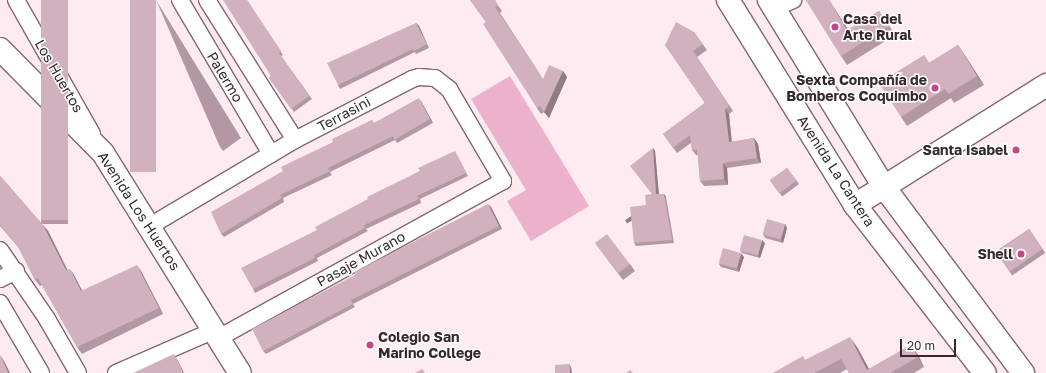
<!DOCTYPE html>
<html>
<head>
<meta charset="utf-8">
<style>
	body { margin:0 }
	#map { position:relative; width:1046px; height:373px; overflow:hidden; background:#feebf2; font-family:"Golos Text",sans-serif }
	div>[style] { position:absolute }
	.green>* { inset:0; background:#ecb2cb }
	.roads { filter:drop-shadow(1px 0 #836773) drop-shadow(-1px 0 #836773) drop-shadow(0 1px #836773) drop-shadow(0 -1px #836773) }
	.street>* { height:16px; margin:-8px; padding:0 8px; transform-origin:8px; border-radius:8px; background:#fff }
	.secondary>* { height:22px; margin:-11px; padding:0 11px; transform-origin:11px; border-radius:11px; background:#fff }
	.highway>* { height:22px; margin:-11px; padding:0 11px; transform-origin:11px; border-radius:11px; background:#fff }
	.wall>* { inset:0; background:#b398a3; transform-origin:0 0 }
	.shaded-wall>* { inset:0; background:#927c84; transform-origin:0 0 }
	.building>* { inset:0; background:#d0b1bd; transform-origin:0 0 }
	.dots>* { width:11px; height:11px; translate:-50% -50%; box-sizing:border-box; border:2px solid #fff; border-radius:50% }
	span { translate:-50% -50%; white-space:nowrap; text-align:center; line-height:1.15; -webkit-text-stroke:3px #fff; paint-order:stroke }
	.poi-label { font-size:14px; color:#35292e; font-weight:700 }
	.left { translate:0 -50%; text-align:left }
	.right { translate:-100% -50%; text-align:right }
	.street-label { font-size:14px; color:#35292e }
	.scale { position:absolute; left:900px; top:339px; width:56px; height:18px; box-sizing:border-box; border:2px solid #35292e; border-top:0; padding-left:5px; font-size:12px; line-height:14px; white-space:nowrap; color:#35292e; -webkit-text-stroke:3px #fff; paint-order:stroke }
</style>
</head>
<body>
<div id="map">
	<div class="green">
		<i style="clip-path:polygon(510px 76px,589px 206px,531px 241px,507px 201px,526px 190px,471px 99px)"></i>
	</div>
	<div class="roads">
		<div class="street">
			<i style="left:16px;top:0;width:154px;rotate:60.4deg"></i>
			<i style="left:180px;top:0;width:179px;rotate:59.4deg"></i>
			<i style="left:207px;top:0;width:165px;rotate:57.8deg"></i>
			<i style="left:775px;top:8px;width:20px;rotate:-24deg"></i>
			<i style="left:150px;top:226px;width:169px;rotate:-30.7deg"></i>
			<i style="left:295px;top:140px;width:132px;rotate:-27.5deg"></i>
			<i style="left:412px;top:79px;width:7px;rotate:-16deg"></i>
			<i style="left:419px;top:77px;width:16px;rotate:4deg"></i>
			<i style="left:435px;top:78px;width:18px;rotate:38deg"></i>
			<i style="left:449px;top:89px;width:107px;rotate:59.6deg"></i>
			<i style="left:503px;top:181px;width:325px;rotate:151.1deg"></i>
			<i style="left:0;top:250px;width:83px;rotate:55.7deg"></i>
			<i style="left:47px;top:319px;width:62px;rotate:60.1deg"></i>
			<i style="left:0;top:279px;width:18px;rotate:-27deg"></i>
			<i style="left:0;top:303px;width:81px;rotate:59.6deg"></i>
			<i style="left:116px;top:373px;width:108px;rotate:-23.5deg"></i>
		</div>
		<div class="secondary">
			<i style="left:0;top:49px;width:146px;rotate:45.3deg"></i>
			<i style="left:103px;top:153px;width:259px;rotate:58.1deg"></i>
			<i style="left:855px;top:205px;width:226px;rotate:-32.1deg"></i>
		</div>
		<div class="highway">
			<i style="left:728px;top:0;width:241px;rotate:58.2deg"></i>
			<i style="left:855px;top:205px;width:212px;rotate:52.3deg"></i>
			<i style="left:769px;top:0;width:220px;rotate:58.4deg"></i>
			<i style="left:884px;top:187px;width:232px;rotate:53.2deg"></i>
		</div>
	</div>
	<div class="wall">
		<i style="left:41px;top:0;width:27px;height:224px"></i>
		<i style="clip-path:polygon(156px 0,241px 138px,223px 151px,220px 147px)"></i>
		<i style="clip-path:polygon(247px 0,283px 55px,281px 56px,312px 99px,294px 112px,269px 78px,271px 76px)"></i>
		<i style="clip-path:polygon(470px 0,496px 0,495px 1px,502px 11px,500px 13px,543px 79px,563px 71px,567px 77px,549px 118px,544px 112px,541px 114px,537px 108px,486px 22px)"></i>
		<i style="clip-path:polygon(806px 0,829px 0,848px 30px,879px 11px,895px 35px,847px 65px,841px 56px)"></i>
		<i style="clip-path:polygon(416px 23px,419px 26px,429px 48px,416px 54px,415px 52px,340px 89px,338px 85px)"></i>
		<i style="clip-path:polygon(694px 32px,707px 50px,697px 57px,733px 111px,729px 114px,732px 142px,754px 138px,758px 144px,761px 163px,727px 168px,728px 185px,704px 186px,700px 181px,698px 155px,696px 155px,692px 150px,691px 143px,677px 153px,663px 134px,705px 103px,665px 45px)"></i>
		<i style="clip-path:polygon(958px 45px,984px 85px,954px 103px,951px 98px,907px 126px,901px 117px,924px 55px,929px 63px)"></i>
		<i style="clip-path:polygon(421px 101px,433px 123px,397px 143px,395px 140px,330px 172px,332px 175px,283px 198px,284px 202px,224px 237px,221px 234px,333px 142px,372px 120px,374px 123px)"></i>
		<i style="clip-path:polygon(653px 148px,655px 151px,659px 194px,664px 194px,666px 197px,674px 243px,636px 246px,634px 243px,646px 205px,652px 194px)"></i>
		<i style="clip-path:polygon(457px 155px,468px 176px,420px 199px,421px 203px,366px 229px,368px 231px,317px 258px,318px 261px,255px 293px,253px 289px,317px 230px,420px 171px)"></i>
		<i style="left:787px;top:168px;width:20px;height:21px;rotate:53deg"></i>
		<i style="clip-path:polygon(0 176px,48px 231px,67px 270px,74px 275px,82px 291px,141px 271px,163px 314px,82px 354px,77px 347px,42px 285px,40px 286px,35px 280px,19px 248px,0 226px)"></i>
		<i style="clip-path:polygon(491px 207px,502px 229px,353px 304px,355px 307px,266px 354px,263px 351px,355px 275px)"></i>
		<i style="clip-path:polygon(785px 224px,787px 228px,783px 243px,765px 238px,763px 234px)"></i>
		<i style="left:1029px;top:229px;width:29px;height:40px;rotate:56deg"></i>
		<i style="clip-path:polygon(595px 243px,630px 264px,635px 271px,623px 280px)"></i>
		<i style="clip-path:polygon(765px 243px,760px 258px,742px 253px,740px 250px)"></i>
		<i style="clip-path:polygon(744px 257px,739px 272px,721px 267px,719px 264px)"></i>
		<i style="clip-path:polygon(911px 345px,918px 355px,924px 367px,914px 373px,849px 373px,847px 369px,840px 373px,773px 373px,806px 360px,857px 347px,869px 369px)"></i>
	</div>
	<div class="shaded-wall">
		<i style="clip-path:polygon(829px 0,831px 3px,854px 39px,847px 30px)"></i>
		<i style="clip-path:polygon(879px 11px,885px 19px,895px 35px)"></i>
		<i style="clip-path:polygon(416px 23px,419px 26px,429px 48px,427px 44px)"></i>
		<i style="clip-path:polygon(958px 45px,964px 54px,984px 85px,977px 76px)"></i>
		<i style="clip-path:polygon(563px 71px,567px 77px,549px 118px,544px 112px)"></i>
		<i style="clip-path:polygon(419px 98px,421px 101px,433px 123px,430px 119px)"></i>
		<i style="clip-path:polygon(725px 109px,729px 114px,732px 148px,729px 142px)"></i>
		<i style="clip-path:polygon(754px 138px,758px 144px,761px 163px,757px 158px)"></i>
		<i style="clip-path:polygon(653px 148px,655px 151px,659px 197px,656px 194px)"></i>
		<i style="clip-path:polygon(723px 163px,727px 168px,728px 185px,724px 179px)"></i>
		<i style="left:664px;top:194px;width:4px;height:47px;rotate:56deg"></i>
		<i style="clip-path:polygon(488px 204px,491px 207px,502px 229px,499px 226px)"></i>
		<i style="clip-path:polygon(785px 224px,787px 228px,783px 243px,781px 239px)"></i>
		<i style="clip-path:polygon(43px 225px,48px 231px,71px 277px,66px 270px)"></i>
		<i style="clip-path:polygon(762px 240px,765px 243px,760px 258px,758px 255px)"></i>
		<i style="clip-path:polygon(741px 253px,744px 257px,739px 272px,737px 268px)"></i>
		<i style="clip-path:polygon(137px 265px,141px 271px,163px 314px,159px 308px)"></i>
		<i style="clip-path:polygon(70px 269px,74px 275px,86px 298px,81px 291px)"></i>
		<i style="clip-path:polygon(850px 337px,857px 347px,871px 373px,867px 370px)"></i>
		<i style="clip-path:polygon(911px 345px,918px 355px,924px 367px,918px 357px)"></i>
		<i style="clip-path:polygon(174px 354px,178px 361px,184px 373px,183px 373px)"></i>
		<i style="clip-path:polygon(0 355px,4px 361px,10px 373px,8px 373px)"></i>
		<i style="clip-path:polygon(569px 364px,571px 367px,572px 373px,570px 373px)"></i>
	</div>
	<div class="building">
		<i style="left:41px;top:0;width:27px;height:220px"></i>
		<i style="left:130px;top:0;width:26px;height:172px"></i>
		<i style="clip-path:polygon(223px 0,247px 0,281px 51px,279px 53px,309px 96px,291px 109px,269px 78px,271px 76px)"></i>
		<i style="clip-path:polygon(470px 0,495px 0,498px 5px,495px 7px,543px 79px,549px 65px,563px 71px,544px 112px,540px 106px,537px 108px,483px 24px,486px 22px)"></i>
		<i style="clip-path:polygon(806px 0,829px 0,847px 30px,879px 11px,889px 26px,841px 56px)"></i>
		<i style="clip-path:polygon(676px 22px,694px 32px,703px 44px,693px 51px,729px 106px,725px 109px,729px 142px,754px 138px,757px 158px,723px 163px,724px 179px,700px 181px,697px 149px,692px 150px,690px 135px,673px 148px,663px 134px,705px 103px,665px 45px)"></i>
		<i style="clip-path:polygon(416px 23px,427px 44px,414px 51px,413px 49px,338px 85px,327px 63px)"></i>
		<i style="clip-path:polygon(958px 45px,977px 76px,948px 94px,945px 89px,901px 117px,879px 83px,924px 55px,929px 63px)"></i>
		<i style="clip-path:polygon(419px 98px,430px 119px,394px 140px,393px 136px,328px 168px,330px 171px,280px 195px,282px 198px,221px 234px,211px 212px,283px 171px,281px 167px,333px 142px,332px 139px,372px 120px,374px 123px)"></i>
		<i style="clip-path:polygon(653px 148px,656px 194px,664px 194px,672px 240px,634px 243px,630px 207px,646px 205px,645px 195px,652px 194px,630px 166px)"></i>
		<i style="clip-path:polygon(455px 151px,466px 173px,417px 196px,419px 199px,364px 225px,365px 228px,314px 255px,315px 258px,253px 289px,241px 268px,317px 230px,315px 227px,368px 199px,367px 197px,420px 171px,418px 168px)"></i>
		<i style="left:787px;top:168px;width:16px;height:21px;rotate:55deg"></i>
		<i style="clip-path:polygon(0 176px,4px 180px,43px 225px,66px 270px,70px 269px,81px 291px,137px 265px,159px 308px,77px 347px,38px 278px,35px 280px,17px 245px,0 225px)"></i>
		<i style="clip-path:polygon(488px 204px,499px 226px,351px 300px,353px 304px,263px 351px,252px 329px,355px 275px,354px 272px)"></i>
		<i style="left:767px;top:219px;width:19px;height:16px;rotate:16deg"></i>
		<i style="left:1029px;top:229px;width:24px;height:40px;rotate:55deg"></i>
		<i style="left:607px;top:234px;width:38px;height:15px;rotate:53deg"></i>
		<i style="left:744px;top:235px;width:19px;height:16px;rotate:16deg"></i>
		<i style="left:723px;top:248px;width:19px;height:16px;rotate:16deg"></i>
		<i style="clip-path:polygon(850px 337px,867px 370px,911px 345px,918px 357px,890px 373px,849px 373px,841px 359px,814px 373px,773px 373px,803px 356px,805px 360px)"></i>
		<i style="clip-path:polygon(174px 354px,183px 373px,133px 373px)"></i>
		<i style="clip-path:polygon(0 355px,8px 373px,0 373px)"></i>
		<i style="clip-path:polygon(569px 364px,570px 373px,555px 373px,555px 365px)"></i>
		<i style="clip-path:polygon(422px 369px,425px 373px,415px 373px)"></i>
		<i style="clip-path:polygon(630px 370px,633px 373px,626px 373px)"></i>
	</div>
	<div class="dots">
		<i style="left:835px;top:27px;background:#c74489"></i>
		<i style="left:935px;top:88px;background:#c74489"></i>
		<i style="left:1016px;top:150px;background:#c74489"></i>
		<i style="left:1021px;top:254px;background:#c74489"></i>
		<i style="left:370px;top:345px;background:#c74489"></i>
	</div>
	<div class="poi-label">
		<span class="left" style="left:843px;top:27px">Casa del<br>Arte Rural</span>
		<span class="right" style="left:927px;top:88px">Sexta Compañía de<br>Bomberos Coquimbo</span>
		<span class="right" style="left:1008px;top:150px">Santa Isabel</span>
		<span class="right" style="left:1013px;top:254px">Shell</span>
		<span class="left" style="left:378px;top:345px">Colegio San<br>Marino College</span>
	</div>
	<div class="street-label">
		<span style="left:59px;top:76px;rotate:60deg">Los Huertos</span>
		<span style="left:225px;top:77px;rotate:59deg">Palermo</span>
		<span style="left:344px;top:114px;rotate:-28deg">Terrasini</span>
		<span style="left:836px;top:171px;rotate:57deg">Avenida La Cantera</span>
		<span style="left:139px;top:211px;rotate:57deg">Avenida Los Huertos</span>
		<span style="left:361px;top:259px;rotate:-29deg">Pasaje Murano</span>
	</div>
	<div class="scale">20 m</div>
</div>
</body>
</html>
